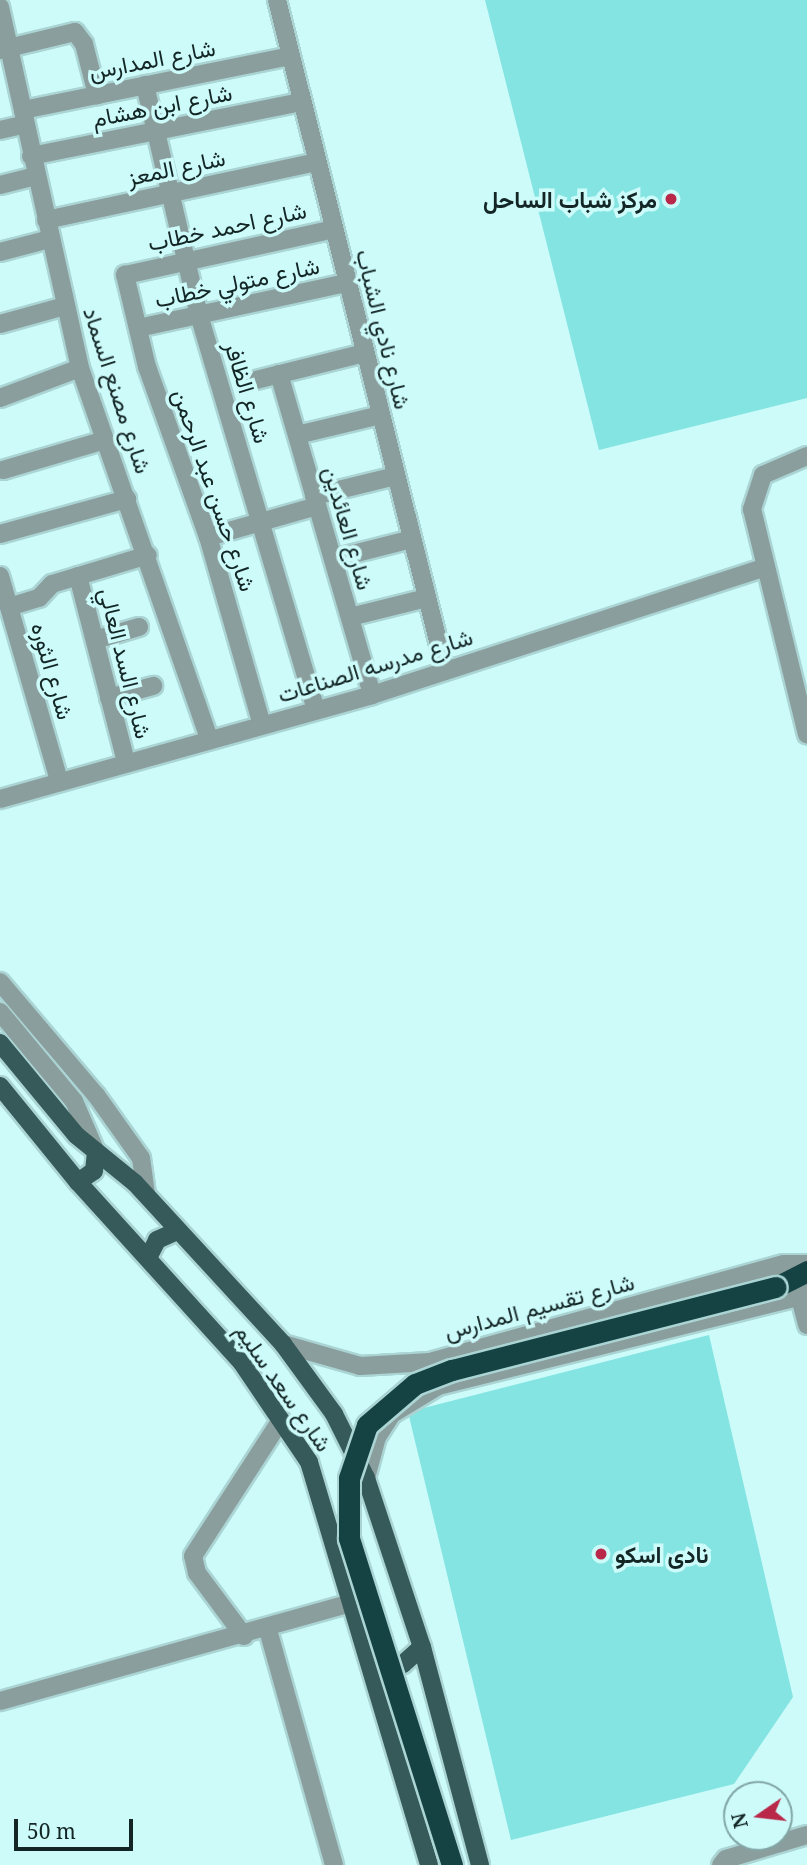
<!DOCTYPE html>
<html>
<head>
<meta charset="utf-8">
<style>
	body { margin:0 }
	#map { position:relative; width:807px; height:1865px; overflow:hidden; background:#ccfbfa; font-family:"Noto Serif",Vazirmatn,serif }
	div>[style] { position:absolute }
	.green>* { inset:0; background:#83e4e2 }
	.roads { filter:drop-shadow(2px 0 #abd4d4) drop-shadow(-2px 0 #abd4d4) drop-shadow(0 2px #abd4d4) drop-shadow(0 -2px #abd4d4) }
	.minor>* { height:18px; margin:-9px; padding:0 9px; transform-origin:9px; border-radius:9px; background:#8a9e9d }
	.tertiary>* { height:18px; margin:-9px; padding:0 9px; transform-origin:9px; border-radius:9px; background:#8a9e9d }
	.primary>* { height:18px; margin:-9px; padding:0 9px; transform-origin:9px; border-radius:9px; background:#365a59 }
	.motorway>* { height:21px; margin:-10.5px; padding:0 10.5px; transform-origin:10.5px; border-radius:10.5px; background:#154242 }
	.bridges { filter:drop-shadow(2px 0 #abd4d4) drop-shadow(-2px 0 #abd4d4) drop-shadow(0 2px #abd4d4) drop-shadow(0 -2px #abd4d4) }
	.motorway-bridge>* { height:21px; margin:-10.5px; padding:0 10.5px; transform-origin:10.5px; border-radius:10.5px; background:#154242 }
	.dots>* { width:19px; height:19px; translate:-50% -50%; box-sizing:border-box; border:4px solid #ccfbfa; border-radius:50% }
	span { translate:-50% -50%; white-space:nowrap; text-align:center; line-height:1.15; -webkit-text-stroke:7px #ccfbfa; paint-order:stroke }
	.street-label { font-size:23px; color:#132525 }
	.poi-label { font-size:23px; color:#132525; font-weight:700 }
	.right { translate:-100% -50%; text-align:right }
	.left { translate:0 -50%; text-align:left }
	.north { position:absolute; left:723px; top:1781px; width:70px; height:70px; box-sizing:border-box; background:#ccfbfa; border:2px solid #82a5a5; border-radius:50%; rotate:256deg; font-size:19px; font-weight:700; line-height:28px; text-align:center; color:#132525 }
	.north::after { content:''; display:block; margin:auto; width:24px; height:32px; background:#ba2849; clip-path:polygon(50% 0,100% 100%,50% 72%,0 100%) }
	.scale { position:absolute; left:14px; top:1819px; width:119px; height:32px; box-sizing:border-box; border:4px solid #132525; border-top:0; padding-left:9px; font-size:21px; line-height:24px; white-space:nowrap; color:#132525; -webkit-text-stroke:5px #ccfbfa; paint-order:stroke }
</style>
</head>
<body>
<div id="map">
	<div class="green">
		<i style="clip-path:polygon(485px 0,807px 0,807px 398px,599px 450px)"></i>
		<i style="clip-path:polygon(709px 1335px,793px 1697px,734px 1784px,511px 1840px,408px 1412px)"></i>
	</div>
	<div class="roads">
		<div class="minor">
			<i style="left:277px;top:0;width:690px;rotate:75.9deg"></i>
			<i style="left:0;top:7px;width:370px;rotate:77.5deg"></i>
			<i style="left:80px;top:368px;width:393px;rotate:70.8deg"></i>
			<i style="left:0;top:50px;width:77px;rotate:-13.5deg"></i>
			<i style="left:75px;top:32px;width:15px;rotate:53deg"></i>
			<i style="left:84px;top:44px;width:53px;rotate:75.7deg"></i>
			<i style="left:145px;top:85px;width:236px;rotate:76.8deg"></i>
			<i style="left:199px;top:315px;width:412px;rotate:73.5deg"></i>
			<i style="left:23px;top:110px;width:273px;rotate:-11.4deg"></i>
			<i style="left:0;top:130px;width:26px;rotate:-13deg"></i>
			<i style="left:31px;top:156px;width:276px;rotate:-11.3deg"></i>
			<i style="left:0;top:185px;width:37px;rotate:-14deg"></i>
			<i style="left:46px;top:220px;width:277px;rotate:-12.1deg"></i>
			<i style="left:0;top:252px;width:52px;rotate:-14.6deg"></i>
			<i style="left:0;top:324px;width:67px;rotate:-15.5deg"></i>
			<i style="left:138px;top:328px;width:214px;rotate:-12.2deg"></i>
			<i style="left:279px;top:374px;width:334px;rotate:73.8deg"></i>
			<i style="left:256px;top:380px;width:112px;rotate:-13.9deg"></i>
			<i style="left:0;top:398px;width:85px;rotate:-20.6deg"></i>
			<i style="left:297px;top:435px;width:85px;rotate:-13.5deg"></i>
			<i style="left:807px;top:456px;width:48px;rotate:156.6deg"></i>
			<i style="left:763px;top:475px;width:36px;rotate:108deg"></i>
			<i style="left:752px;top:509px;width:232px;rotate:76.3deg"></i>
			<i style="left:3px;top:470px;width:106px;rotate:-16.4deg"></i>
			<i style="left:314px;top:496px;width:84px;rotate:-13.7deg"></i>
			<i style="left:0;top:534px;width:132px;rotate:-15.4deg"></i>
			<i style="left:208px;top:537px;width:113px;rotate:-15.9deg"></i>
			<i style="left:333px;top:559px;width:81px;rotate:-14.2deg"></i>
			<i style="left:0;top:576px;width:212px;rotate:73.9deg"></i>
			<i style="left:78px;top:576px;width:192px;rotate:75.5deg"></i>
			<i style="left:9px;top:607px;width:31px;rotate:-17deg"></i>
			<i style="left:39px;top:598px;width:19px;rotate:-47deg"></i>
			<i style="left:52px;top:584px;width:100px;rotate:-16.8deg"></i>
			<i style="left:350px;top:617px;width:79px;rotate:-13.9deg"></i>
			<i style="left:95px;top:640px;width:46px;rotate:-16.5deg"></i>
			<i style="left:109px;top:698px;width:46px;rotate:-15.3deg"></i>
			<i style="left:262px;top:725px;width:196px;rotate:-106deg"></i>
			<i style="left:208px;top:537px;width:181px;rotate:-109.7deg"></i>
			<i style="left:147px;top:367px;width:95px;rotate:-103.4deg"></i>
			<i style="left:125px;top:275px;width:214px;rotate:-12.4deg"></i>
			<i style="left:0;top:799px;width:386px;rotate:-15.6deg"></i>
			<i style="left:372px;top:695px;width:411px;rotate:-18deg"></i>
			<i style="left:804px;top:1288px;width:11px;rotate:112deg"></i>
			<i style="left:800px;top:1298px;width:28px;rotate:75deg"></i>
			<i style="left:283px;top:1344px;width:80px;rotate:15.9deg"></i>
			<i style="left:360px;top:1366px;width:70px;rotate:-3.3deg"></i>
			<i style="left:430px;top:1362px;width:367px;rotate:-15.5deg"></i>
			<i style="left:784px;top:1264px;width:23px"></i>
			<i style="left:366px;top:1478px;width:42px;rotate:-75deg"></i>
			<i style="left:377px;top:1437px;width:27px;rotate:-57deg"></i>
			<i style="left:392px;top:1414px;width:54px;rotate:-31.3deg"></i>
			<i style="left:438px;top:1386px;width:380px;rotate:-13.9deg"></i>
			<i style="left:268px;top:1630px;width:244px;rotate:74.3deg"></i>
			<i style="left:244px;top:1636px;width:79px;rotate:-126.7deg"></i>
			<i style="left:197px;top:1573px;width:17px;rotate:-103deg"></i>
			<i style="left:193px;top:1556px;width:162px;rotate:-57.1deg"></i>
			<i style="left:0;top:1701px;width:369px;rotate:-15.6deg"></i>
			<i style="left:721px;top:1865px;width:8px;rotate:-50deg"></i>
			<i style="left:726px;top:1859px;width:84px;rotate:-16.5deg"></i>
		</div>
		<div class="tertiary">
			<i style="left:0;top:982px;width:148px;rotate:49.7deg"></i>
			<i style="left:96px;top:1095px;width:77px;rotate:54.5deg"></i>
			<i style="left:141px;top:1158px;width:37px;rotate:82deg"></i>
			<i style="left:0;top:1012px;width:116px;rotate:50.3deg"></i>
			<i style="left:74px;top:1101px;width:56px;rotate:66.7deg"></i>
		</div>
		<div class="primary">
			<i style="left:0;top:1043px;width:119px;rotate:50.4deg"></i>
			<i style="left:76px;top:1135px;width:76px;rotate:39.1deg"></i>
			<i style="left:135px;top:1183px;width:219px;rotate:47.4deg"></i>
			<i style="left:283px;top:1344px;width:87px;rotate:53.9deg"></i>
			<i style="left:334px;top:1414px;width:72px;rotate:63.4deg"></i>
			<i style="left:366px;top:1478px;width:178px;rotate:71.7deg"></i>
			<i style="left:422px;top:1647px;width:226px;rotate:75.1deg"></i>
			<i style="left:0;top:1086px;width:124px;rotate:50.9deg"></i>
			<i style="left:78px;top:1182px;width:244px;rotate:47.8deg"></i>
			<i style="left:242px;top:1363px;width:120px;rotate:55.9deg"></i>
			<i style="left:309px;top:1462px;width:420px;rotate:73.4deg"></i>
			<i style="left:78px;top:1182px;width:19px;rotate:-35deg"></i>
			<i style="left:94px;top:1171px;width:19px;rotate:-84deg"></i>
			<i style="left:148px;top:1258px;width:20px;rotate:-63deg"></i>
			<i style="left:157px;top:1240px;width:22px;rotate:-24deg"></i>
			<i style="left:377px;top:1666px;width:26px;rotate:-4deg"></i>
			<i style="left:403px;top:1664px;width:25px;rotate:-42deg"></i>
		</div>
		<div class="motorway">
			<i style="left:776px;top:1287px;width:35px;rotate:-27deg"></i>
		</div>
	</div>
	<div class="bridges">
		<div class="motorway-bridge">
			<i style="left:452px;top:1865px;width:343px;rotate:-107.5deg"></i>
			<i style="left:349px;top:1538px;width:60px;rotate:-90deg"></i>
			<i style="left:349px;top:1478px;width:56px;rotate:-71.2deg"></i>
			<i style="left:367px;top:1425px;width:63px;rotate:-40.5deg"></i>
			<i style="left:415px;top:1384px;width:40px;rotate:-21deg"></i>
			<i style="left:452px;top:1370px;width:334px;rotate:-14.4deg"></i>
		</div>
	</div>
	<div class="dots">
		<i style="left:671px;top:199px;background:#ba2849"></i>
		<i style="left:601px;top:1554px;background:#ba2849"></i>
	</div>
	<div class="street-label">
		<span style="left:152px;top:59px;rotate:-11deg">شارع المدارس</span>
		<span style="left:162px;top:105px;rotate:-11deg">شارع ابن هشام</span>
		<span style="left:176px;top:167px;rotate:-12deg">شارع المعز</span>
		<span style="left:227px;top:226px;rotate:-12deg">شارع احمد خطاب</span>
		<span style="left:237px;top:282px;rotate:-12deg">شارع متولي خطاب</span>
		<span style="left:384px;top:329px;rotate:76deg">شارع نادي الشباب</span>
		<span style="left:118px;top:390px;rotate:72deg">شارع مصنع السماد</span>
		<span style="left:248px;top:392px;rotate:73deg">شارع الظافر</span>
		<span style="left:215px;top:490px;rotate:71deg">شارع حسن عبد الرحمن</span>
		<span style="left:349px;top:528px;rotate:74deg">شارع العائدين</span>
		<span style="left:126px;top:663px;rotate:76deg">شارع السد العالي</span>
		<span style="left:375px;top:665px;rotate:-17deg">شارع مدرسه الصناعات</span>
		<span style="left:53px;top:671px;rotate:74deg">شارع الثوره</span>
		<span style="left:539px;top:1306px;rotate:-15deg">شارع تقسيم المدارس</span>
		<span style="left:284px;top:1387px;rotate:55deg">شارع سعد سليم</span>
	</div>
	<div class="poi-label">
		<span class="right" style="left:657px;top:199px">مركز شباب الساحل</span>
		<span class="left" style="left:615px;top:1554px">نادى اسكو</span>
	</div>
	<div class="north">N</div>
	<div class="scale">50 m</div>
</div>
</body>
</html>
